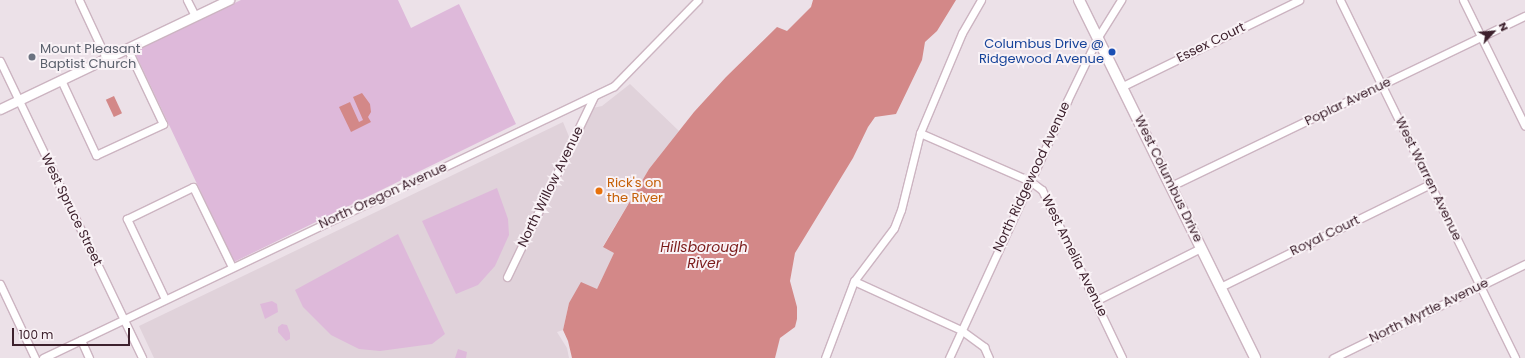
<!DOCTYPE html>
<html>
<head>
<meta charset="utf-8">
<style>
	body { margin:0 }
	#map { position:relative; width:1525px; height:358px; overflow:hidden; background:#ece1e8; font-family:Poppins,sans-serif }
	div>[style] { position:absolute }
	.built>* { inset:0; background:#e0d2da }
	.green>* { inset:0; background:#deb9da }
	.water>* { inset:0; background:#d38888; transform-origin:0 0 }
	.roads { filter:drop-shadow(1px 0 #ccb4c1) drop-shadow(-1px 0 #ccb4c1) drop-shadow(0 1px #ccb4c1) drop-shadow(0 -1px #ccb4c1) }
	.minor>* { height:7px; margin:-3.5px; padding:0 3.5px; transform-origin:3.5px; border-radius:3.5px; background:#fff }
	.tertiary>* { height:9px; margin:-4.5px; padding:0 4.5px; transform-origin:4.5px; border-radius:4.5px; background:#fff }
	.secondary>* { height:10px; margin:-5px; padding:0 5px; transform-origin:5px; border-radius:5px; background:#fff }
	.dots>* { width:11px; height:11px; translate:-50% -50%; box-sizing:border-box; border:2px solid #f9f2f6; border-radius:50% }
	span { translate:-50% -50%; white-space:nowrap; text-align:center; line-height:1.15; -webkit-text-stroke:4px #f9f2f6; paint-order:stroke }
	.street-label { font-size:13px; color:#3d212d }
	.transit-label { font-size:13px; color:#164399 }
	.right { translate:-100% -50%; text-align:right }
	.worship-label { font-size:13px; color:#5b616d }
	.left { translate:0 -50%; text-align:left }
	.food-label { font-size:13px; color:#c56008 }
	.water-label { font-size:14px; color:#7b1b1a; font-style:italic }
	.north { position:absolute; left:1473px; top:12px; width:40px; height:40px; -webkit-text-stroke:3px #f9f2f6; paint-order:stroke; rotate:64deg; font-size:11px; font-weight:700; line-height:16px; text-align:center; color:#3d212d }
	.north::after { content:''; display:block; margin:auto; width:14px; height:18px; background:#3d212d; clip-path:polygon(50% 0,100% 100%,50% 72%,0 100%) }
	.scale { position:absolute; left:12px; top:328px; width:118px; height:18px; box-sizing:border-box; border:2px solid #3d212d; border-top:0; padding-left:5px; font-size:12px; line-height:14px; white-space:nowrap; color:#3d212d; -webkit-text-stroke:3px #f9f2f6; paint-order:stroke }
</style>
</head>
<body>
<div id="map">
	<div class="built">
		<i style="clip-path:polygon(630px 84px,679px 131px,649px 169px,603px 246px,615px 252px,597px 289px,569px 303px,563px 330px,557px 332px,567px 348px,569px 358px,154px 358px,139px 326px,563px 122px,570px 139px,503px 278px,508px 280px,593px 108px,602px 106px)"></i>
	</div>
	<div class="green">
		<i style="clip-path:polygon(241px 0,398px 0,411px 28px,459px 4px,516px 124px,234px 262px,134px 51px)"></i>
		<i style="clip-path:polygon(497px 188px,508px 219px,509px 235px,495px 266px,478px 285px,456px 294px,422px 221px)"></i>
		<i style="clip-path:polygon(398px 234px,445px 334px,432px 344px,380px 351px,359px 349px,331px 335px,303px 307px,295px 290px)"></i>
		<i style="clip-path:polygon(272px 301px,277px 304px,278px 312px,265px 319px,260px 304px)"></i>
		<i style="clip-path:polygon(282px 324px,287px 325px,290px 333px,290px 339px,286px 341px,278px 332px,278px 327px)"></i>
		<i style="clip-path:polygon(458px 349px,467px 352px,466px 358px,455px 358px)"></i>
	</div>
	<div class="water">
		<i style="clip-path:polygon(813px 0,956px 0,937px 31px,925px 42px,922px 60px,896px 114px,875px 117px,868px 127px,853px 158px,795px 253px,790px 281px,797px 307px,797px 319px,795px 327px,780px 338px,775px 358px,572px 358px,568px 341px,563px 330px,569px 303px,581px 282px,597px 289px,614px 253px,603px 247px,649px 169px,694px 112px,726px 77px,777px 27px,787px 31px,811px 7px)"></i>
		<i style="clip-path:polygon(362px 93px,370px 104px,371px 112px,368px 117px,371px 122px,351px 132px,339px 107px,350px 102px,359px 122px,363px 120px,353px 97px)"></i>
		<i style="left:114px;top:96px;width:19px;height:9px;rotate:65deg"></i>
	</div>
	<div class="roads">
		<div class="minor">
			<i style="left:79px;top:0;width:64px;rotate:65deg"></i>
			<i style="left:187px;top:0;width:18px;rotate:63deg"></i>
			<i style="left:1340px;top:0;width:398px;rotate:63.9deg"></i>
			<i style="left:1463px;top:0;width:140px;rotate:63.8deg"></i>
			<i style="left:0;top:61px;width:329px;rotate:64.4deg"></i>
			<i style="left:61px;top:80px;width:83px;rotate:65deg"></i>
			<i style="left:96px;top:155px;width:74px;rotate:-24.8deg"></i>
			<i style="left:163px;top:124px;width:84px;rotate:-115.3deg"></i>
			<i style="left:1123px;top:86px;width:196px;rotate:-26deg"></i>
			<i style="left:920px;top:133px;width:120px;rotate:23.6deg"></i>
			<i style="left:1030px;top:181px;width:15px;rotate:37deg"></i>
			<i style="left:1042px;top:190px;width:186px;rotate:64.5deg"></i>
			<i style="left:1171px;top:186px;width:393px;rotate:-25.7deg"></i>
			<i style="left:507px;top:277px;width:201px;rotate:-64.3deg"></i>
			<i style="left:854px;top:281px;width:118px;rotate:24.6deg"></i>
			<i style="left:961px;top:330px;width:29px;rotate:36deg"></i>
			<i style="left:984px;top:347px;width:12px;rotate:66deg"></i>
			<i style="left:0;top:284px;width:82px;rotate:64.7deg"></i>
			<i style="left:1220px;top:287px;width:234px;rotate:-26.1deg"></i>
			<i style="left:165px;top:299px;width:89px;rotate:-115.4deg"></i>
			<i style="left:127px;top:219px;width:73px;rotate:-25.9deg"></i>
			<i style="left:193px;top:187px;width:89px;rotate:64deg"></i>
			<i style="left:1095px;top:301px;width:119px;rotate:-26.6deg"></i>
			<i style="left:81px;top:340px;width:20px;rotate:66deg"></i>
			<i style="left:43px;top:358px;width:632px;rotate:-25.47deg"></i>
			<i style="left:614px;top:86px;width:120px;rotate:-45.7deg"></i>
			<i style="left:825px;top:358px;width:82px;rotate:-69.4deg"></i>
			<i style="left:854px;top:281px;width:66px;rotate:-53deg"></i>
			<i style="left:894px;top:228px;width:19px;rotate:-69deg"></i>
			<i style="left:901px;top:210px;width:79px;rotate:-76.1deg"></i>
			<i style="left:920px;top:133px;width:108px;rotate:-67.2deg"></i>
			<i style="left:962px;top:33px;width:38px;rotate:-60deg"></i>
			<i style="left:949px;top:358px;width:283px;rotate:-65.3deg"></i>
			<i style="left:1067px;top:101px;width:71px;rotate:-64.2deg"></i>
			<i style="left:1098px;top:37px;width:44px;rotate:-58.1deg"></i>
			<i style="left:1333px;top:358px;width:214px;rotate:-26.1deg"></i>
		</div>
		<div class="tertiary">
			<i style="left:0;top:109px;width:254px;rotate:-25.5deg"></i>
		</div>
		<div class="secondary">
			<i style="left:1079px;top:0;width:399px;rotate:63.8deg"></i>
		</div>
	</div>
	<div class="dots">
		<i style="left:1112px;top:52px;background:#1a4fb4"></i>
		<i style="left:32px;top:57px;background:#6b7280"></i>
		<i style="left:599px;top:191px;background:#e8710a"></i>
	</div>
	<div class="street-label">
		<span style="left:1211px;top:43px;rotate:-26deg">Essex Court</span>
		<span style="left:1348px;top:102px;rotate:-26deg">Poplar Avenue</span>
		<span style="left:1032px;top:177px;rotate:-65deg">North Ridgewood Avenue</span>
		<span style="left:1168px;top:179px;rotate:64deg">West Columbus Drive</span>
		<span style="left:1428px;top:179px;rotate:64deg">West Warren Avenue</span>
		<span style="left:551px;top:187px;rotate:-64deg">North Willow Avenue</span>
		<span style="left:383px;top:196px;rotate:-25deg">North Oregon Avenue</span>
		<span style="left:71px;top:210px;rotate:64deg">West Spruce Street</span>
		<span style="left:1325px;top:236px;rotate:-26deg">Royal Court</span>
		<span style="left:1074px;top:256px;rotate:64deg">West Amelia Avenue</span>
		<span style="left:1429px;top:311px;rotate:-26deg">North Myrtle Avenue</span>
	</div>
	<div class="transit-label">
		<span class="right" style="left:1104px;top:52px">Columbus Drive @<br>Ridgewood Avenue</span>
	</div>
	<div class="worship-label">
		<span class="left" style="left:40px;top:57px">Mount Pleasant<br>Baptist Church</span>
	</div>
	<div class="food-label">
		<span class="left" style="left:607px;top:191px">Rick's on<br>the River</span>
	</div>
	<div class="water-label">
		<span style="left:704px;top:255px">Hillsborough<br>River</span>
	</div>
	<div class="north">N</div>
	<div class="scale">100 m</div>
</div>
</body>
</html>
